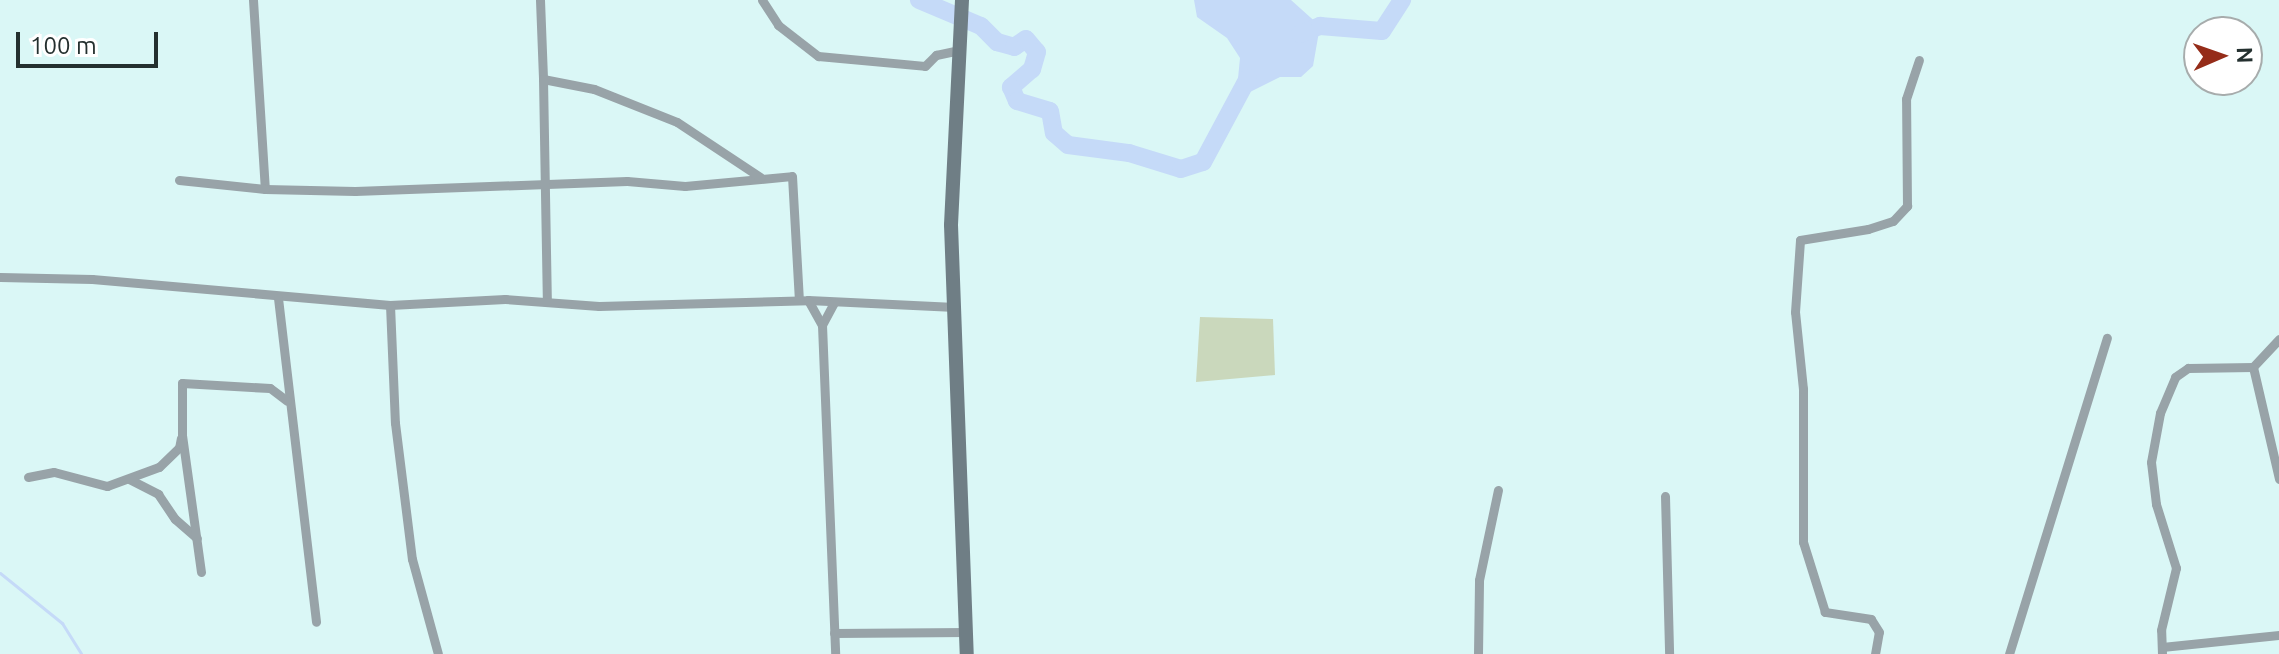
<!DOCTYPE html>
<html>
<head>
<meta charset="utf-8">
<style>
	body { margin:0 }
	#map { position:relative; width:2279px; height:654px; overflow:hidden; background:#daf7f6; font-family:Ubuntu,sans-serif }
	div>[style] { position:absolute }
	.green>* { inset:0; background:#cad8bc }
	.water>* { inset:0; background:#c5daf8 }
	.stream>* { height:3px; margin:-1.5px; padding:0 1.5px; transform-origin:1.5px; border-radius:1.5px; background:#c5daf8 }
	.river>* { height:18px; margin:-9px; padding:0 9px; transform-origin:9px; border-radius:9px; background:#c5daf8 }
	.street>* { height:9px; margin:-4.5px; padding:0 4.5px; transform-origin:4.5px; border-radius:4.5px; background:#98a3a8 }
	.secondary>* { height:14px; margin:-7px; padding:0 7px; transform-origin:7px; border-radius:7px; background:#6f7e85 }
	span { translate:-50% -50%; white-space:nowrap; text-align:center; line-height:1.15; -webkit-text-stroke:8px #fff; paint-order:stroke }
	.north { position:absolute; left:2183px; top:16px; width:80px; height:80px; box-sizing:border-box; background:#fff; border:2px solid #a7acac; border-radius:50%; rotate:88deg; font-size:22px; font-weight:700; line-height:32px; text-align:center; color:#24302f }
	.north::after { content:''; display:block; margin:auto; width:28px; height:36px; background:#952c19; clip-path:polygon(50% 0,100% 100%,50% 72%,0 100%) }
	.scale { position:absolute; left:16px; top:32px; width:142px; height:36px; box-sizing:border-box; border:4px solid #24302f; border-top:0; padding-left:10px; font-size:24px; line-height:28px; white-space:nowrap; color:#24302f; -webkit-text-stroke:6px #fff; paint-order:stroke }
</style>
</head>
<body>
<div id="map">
	<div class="green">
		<i style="clip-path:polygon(1200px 317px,1273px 319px,1275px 375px,1196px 382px)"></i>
	</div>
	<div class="water">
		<i style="clip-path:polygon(1194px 0,1291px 0,1320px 26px,1313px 66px,1301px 77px,1280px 77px,1236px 99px,1240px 58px,1227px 38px,1197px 17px)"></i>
	</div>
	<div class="stream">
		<i style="left:0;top:573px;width:80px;rotate:38.9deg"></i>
		<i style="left:62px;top:623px;width:36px;rotate:58deg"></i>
	</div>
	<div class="river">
		<i style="left:919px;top:0;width:67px;rotate:22.8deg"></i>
		<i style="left:981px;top:26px;width:23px;rotate:45deg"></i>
		<i style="left:997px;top:42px;width:18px;rotate:16deg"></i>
		<i style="left:1014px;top:47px;width:14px;rotate:-34deg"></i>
		<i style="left:1026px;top:39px;width:17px;rotate:50deg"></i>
		<i style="left:1037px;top:52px;width:18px;rotate:106deg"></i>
		<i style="left:1032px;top:69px;width:28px;rotate:139deg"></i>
		<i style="left:1011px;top:87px;width:15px;rotate:67deg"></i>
		<i style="left:1017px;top:101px;width:34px;rotate:17deg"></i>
		<i style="left:1050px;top:111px;width:22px;rotate:80deg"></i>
		<i style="left:1054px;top:133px;width:18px;rotate:41deg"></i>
		<i style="left:1068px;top:145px;width:62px;rotate:7.5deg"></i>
		<i style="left:1129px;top:153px;width:54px;rotate:17.1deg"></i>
		<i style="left:1181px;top:169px;width:23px;rotate:-18deg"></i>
		<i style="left:1203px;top:162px;width:95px;rotate:-61.8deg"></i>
		<i style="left:1300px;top:34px;width:22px;rotate:-22deg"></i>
		<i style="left:1320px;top:26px;width:62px;rotate:4.6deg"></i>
		<i style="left:1382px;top:31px;width:37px;rotate:-57deg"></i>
	</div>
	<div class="street">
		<i style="left:253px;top:0;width:189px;rotate:86.4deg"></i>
		<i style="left:265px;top:189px;width:90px;rotate:1.3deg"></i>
		<i style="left:355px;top:191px;width:272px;rotate:-2.1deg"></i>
		<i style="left:627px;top:181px;width:58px;rotate:4.9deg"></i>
		<i style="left:685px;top:186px;width:107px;rotate:-5.3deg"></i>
		<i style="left:792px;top:176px;width:124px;rotate:86.8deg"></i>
		<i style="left:540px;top:0;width:79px;rotate:87.8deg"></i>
		<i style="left:543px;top:79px;width:52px;rotate:11.1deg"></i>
		<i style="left:594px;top:89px;width:89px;rotate:21.7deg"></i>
		<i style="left:677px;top:122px;width:100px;rotate:33.5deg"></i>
		<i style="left:762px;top:0;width:30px;rotate:57deg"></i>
		<i style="left:778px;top:25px;width:51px;rotate:37.8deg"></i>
		<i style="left:818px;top:56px;width:107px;rotate:5.3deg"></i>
		<i style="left:925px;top:66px;width:16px;rotate:-45deg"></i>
		<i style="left:936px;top:55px;width:24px;rotate:-12deg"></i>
		<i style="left:543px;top:79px;width:223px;rotate:89deg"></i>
		<i style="left:179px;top:180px;width:86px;rotate:6deg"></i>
		<i style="left:0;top:277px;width:92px;rotate:1.2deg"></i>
		<i style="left:92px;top:279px;width:299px;rotate:5deg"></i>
		<i style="left:390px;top:305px;width:115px;rotate:-3deg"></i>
		<i style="left:505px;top:299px;width:94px;rotate:4.3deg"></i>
		<i style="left:599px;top:306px;width:209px;rotate:-1.6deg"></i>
		<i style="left:808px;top:300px;width:147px;rotate:2.7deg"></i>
		<i style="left:278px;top:298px;width:326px;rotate:83.3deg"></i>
		<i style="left:808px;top:300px;width:29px;rotate:61deg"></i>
		<i style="left:822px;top:325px;width:329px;rotate:87.7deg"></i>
		<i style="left:390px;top:305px;width:118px;rotate:87.6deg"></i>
		<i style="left:395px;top:423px;width:137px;rotate:82.9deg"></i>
		<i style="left:412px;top:559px;width:98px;rotate:74.7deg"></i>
		<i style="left:822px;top:325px;width:26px;rotate:-62deg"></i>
		<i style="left:2279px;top:339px;width:38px;rotate:133deg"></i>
		<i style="left:2253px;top:367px;width:115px;rotate:76.9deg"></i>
		<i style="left:28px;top:477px;width:26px;rotate:-11deg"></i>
		<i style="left:54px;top:472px;width:55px;rotate:14.8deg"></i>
		<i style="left:107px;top:486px;width:55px;rotate:-20.1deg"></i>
		<i style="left:159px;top:467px;width:28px;rotate:-44deg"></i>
		<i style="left:179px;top:448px;width:10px;rotate:-79deg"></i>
		<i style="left:129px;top:479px;width:33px;rotate:27deg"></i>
		<i style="left:158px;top:494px;width:30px;rotate:56deg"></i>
		<i style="left:175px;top:519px;width:29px;rotate:41deg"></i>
		<i style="left:1665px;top:496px;width:158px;rotate:88.5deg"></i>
		<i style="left:201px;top:572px;width:138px;rotate:-97.9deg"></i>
		<i style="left:182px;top:435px;width:52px;rotate:-90deg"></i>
		<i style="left:182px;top:383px;width:88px;rotate:3.3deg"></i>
		<i style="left:270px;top:388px;width:21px;rotate:37deg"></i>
		<i style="left:834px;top:633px;width:133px;rotate:-0.4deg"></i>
		<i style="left:2162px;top:647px;width:118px;rotate:-5.9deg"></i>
		<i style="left:1478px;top:654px;width:74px;rotate:-89.2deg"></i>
		<i style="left:1479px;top:580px;width:92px;rotate:-78.1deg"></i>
		<i style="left:1875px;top:654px;width:22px;rotate:-80deg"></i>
		<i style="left:1879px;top:632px;width:15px;rotate:-122deg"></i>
		<i style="left:1871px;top:619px;width:47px;rotate:-171.3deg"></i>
		<i style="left:1825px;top:612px;width:73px;rotate:-107.4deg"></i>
		<i style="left:1803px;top:542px;width:153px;rotate:-90deg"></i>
		<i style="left:1803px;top:389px;width:77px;rotate:-95.9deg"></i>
		<i style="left:1795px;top:312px;width:72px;rotate:-86deg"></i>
		<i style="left:1800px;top:240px;width:69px;rotate:-9.2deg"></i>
		<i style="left:1868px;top:229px;width:26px;rotate:-18deg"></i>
		<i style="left:1893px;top:221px;width:21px;rotate:-47deg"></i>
		<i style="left:1907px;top:206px;width:107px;rotate:-90.5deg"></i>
		<i style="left:1906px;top:99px;width:41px;rotate:-71.6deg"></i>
		<i style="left:2009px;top:654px;width:331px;rotate:-72.8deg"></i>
		<i style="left:2162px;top:654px;width:24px;rotate:-92deg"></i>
		<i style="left:2161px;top:630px;width:64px;rotate:-76.4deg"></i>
		<i style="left:2176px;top:568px;width:67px;rotate:-107.4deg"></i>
		<i style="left:2156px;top:504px;width:42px;rotate:-96.8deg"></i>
		<i style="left:2151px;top:462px;width:50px;rotate:-79.6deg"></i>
		<i style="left:2160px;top:413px;width:39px;rotate:-67deg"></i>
		<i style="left:2175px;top:377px;width:16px;rotate:-35deg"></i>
		<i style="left:2188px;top:368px;width:65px;rotate:-0.9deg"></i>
	</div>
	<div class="secondary">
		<i style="left:962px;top:0;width:225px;rotate:92.8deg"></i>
		<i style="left:951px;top:225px;width:429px;rotate:87.9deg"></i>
	</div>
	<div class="north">N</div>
	<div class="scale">100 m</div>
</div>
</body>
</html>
